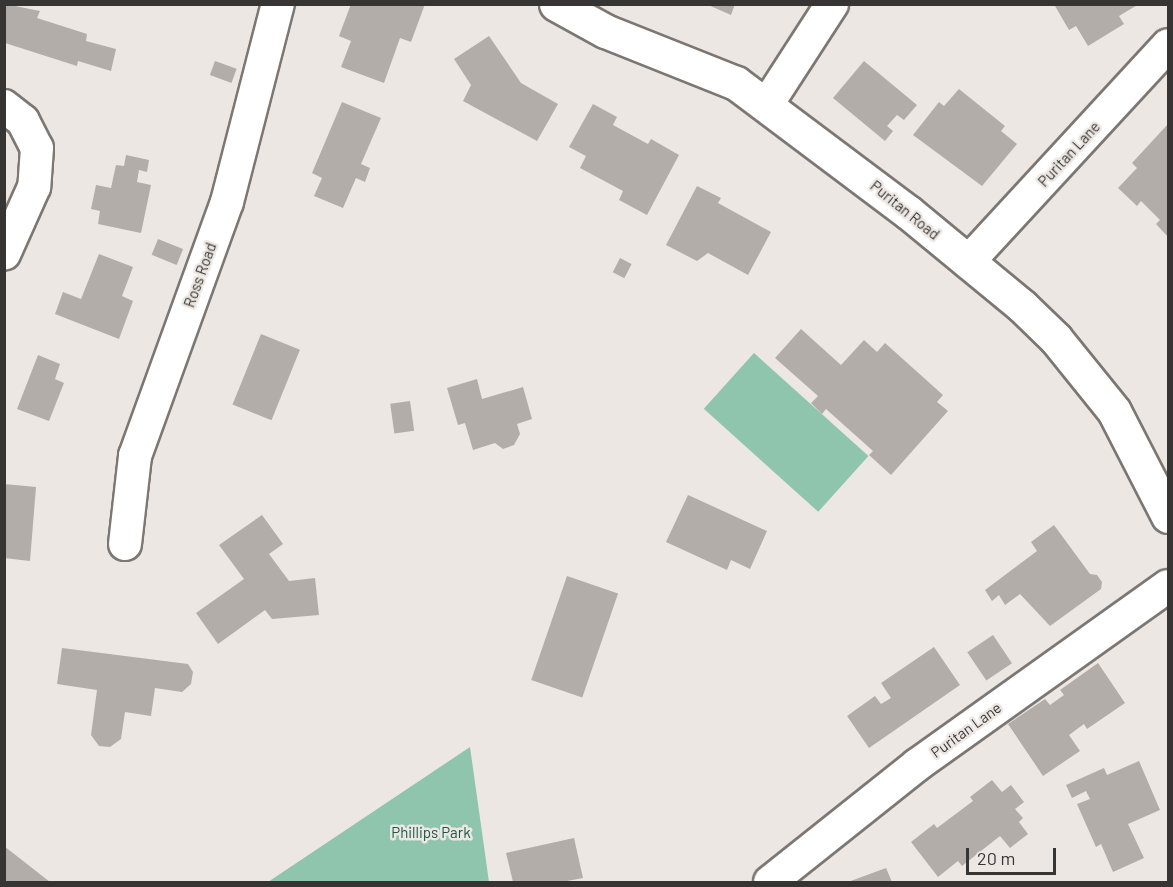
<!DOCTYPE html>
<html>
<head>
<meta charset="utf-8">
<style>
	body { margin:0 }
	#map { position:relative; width:1173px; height:887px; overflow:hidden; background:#ece7e3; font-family:Barlow,sans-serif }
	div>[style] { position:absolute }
	.green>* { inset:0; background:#8fc5ac; transform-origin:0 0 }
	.building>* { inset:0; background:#b3adaa; transform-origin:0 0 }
	.roads { filter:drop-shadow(2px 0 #7c7773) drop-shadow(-2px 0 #7c7773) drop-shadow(0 2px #7c7773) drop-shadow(0 -2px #7c7773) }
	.minor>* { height:32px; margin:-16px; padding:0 16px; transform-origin:16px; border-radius:16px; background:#fff }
	.tertiary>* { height:33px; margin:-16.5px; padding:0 16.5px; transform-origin:16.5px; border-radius:16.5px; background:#fff }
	span { translate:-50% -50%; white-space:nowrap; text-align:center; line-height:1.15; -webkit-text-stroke:5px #ece7e3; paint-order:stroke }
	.street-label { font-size:15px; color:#373533 }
	.park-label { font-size:15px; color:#1a5841 }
	.frame { position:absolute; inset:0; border:6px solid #373533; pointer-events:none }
	.scale { position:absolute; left:966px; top:848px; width:90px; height:27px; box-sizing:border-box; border:3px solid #373533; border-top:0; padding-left:8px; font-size:18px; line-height:21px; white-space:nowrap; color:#373533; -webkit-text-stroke:4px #ece7e3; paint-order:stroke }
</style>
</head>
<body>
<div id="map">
	<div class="green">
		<i style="left:754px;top:353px;width:154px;height:75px;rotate:42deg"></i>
		<i style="clip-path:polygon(470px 747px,489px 882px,268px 882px)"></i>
	</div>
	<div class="building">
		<i style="clip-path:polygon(5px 4px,40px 11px,37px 18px,87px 34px,86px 41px,116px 49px,111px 71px,78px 61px,77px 66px,5px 43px)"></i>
		<i style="clip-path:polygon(351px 4px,425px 4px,411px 42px,400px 38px,384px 83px,341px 67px,351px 41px,339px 36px)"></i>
		<i style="clip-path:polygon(706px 4px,735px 4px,731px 15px)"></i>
		<i style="clip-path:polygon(1058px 4px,1139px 4px,1119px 16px,1124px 24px,1088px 46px,1076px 26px,1069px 30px,1055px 6px)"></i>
		<i style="clip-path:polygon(489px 36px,521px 83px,558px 104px,537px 141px,463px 101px,471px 85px,454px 59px)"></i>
		<i style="left:215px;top:61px;width:23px;height:15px;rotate:20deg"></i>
		<i style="clip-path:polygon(864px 61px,917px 105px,904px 120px,897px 115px,887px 126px,893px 131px,885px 141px,833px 98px)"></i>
		<i style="clip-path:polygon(959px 89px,1005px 126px,1001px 131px,1017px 144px,982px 186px,913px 135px,939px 102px,944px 106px)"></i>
		<i style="clip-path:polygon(342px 102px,381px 118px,361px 164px,370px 168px,365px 182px,356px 178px,343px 208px,314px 196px,322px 178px,312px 173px)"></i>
		<i style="clip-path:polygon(593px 104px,617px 117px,613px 125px,648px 144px,651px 139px,679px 155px,647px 215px,619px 200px,623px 191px,580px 168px,586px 156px,569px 147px)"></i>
		<i style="clip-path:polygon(1168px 124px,1168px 237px,1156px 224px,1160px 220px,1141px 201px,1137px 206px,1118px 188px,1137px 168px,1132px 163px)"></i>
		<i style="clip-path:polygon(126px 155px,149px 160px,147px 172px,139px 170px,137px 182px,151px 185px,141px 233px,98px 224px,100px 211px,91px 209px,96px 185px,111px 188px,116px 165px,124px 166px)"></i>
		<i style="clip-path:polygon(697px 186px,721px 198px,718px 203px,771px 232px,748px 275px,708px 253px,697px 261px,666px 245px)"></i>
		<i style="left:158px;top:239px;width:27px;height:17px;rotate:22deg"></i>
		<i style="clip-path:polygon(99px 254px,133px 267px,122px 296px,133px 301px,119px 339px,55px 314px,63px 292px,81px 299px)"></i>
		<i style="left:620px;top:258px;width:13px;height:16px;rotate:27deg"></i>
		<i style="clip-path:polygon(801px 329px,841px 365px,864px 340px,877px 352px,885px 343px,943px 395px,937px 402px,948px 411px,891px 475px,869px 455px,873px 451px,826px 409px,822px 414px,811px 403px,818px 396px,775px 358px)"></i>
		<i style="left:261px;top:334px;width:42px;height:76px;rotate:22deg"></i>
		<i style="clip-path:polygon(38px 355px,60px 364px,55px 379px,64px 383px,49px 421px,17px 409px)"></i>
		<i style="clip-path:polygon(477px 379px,482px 399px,523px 387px,532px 419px,517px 424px,520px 434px,514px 445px,503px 449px,495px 443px,473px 450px,465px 423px,458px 425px,447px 388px)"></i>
		<i style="left:410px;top:401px;width:30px;height:20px;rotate:82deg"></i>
		<i style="clip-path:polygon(4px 484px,36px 487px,30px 561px,4px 558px)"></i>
		<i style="clip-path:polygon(688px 495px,767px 531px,750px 569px,731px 560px,727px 570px,666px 542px)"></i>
		<i style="clip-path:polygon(262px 515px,283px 544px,269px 554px,289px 581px,315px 578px,319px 615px,272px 619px,265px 610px,218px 644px,196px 613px,244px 579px,219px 545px)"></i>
		<i style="clip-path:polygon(1054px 525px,1090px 574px,1097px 575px,1102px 582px,1101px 589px,1050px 626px,1020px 594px,1005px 605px,999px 595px,992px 601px,985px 590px,1037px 551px,1031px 542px)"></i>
		<i style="left:567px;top:576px;width:54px;height:110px;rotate:19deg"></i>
		<i style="left:993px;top:635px;width:34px;height:31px;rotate:56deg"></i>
		<i style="clip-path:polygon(934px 647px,960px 685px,869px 748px,847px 716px,875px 696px,881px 704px,891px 698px,881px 683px)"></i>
		<i style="clip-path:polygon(62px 648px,188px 664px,193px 672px,191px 684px,182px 692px,155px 688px,151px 716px,125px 712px,121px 739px,110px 747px,99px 746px,91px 735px,97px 690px,57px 684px)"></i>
		<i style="clip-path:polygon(1098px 663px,1125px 703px,1087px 729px,1084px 724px,1069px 735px,1080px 751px,1043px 776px,1008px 724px,1045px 699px,1050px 705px,1064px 695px,1060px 690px)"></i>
		<i style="clip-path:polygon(1139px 761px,1160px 810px,1128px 824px,1144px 858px,1113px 872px,1101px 844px,1096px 847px,1077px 804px,1090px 799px,1086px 791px,1072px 798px,1066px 785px,1104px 768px,1107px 775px)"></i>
		<i style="clip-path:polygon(992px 780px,1002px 792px,1011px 785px,1024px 802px,1015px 809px,1023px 818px,1019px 822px,1028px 834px,1010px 848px,1000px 836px,962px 866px,958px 861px,938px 877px,911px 842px,934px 824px,937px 828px,973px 801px,970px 797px)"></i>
		<i style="clip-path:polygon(574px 838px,583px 878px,562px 882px,513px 882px,506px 853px)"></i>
		<i style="clip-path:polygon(4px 846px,50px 882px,4px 882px)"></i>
		<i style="clip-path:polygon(886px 868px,892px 882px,848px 882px)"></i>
	</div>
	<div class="roads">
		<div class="minor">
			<i style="left:768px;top:103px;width:118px;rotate:-57.1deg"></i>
			<i style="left:4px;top:106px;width:24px;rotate:38deg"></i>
			<i style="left:23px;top:121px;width:30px;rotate:63deg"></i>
			<i style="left:37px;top:148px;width:39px;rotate:94deg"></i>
			<i style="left:34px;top:187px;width:73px;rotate:114.1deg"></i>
			<i style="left:968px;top:262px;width:295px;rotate:-47.3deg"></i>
			<i style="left:125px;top:544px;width:89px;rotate:-83.5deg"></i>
			<i style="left:135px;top:456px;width:270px;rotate:-70.1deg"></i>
			<i style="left:227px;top:202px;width:204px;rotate:-75.6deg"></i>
			<i style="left:770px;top:882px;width:188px;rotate:-38.5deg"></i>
			<i style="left:917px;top:765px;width:308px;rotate:-35.5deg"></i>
		</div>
		<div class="tertiary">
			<i style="left:556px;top:4px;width:56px;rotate:28.9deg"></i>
			<i style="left:605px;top:31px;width:141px;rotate:21.7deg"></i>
			<i style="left:736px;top:83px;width:215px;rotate:36.9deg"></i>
			<i style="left:908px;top:212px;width:148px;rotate:39.5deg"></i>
			<i style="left:1022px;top:306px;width:47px;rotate:44.1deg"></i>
			<i style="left:1056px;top:339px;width:92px;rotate:51.1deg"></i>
			<i style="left:1114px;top:411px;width:118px;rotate:62.8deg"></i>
		</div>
	</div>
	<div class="street-label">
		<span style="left:1069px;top:154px;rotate:-47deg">Puritan Lane</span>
		<span style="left:905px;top:210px;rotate:39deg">Puritan Road</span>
		<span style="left:200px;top:275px;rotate:-70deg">Ross Road</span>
		<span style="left:966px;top:730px;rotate:-36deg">Puritan Lane</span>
	</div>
	<div class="park-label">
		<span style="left:431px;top:833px">Phillips Park</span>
	</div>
	<div class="frame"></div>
	<div class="scale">20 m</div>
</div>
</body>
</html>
